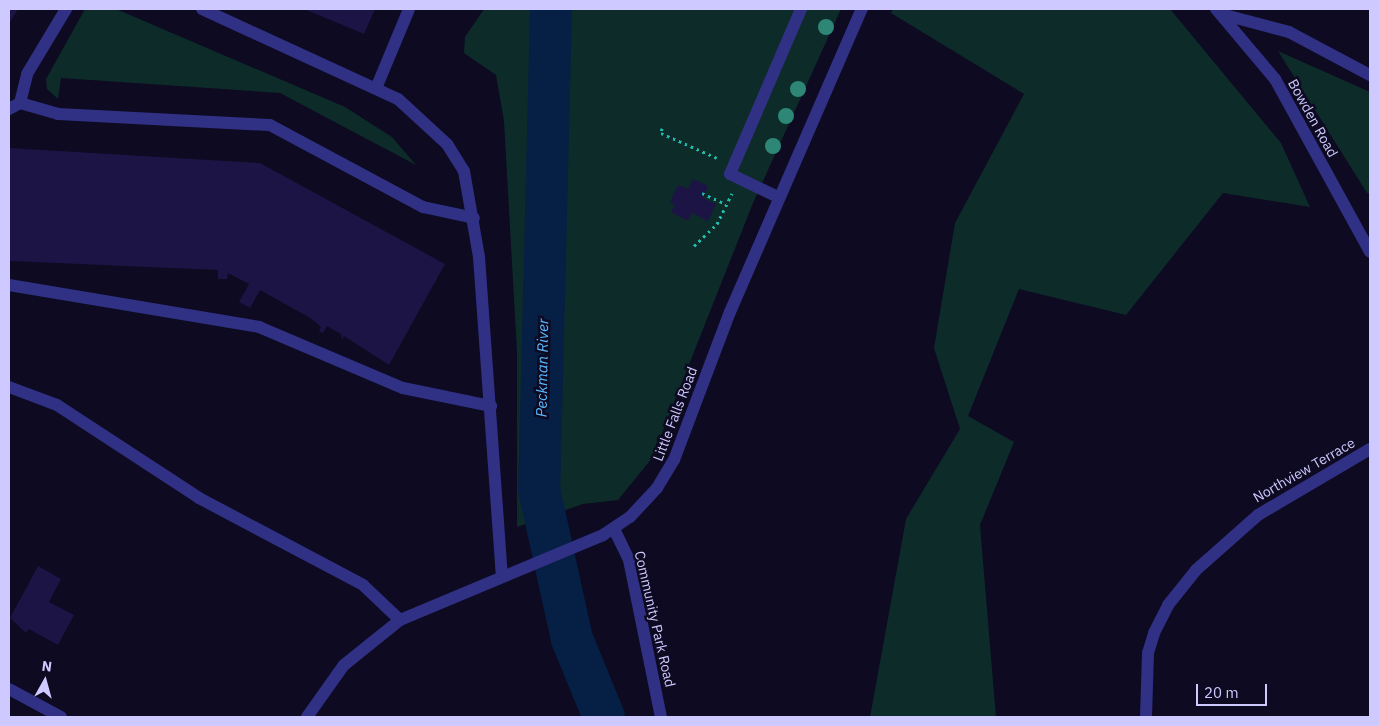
<!DOCTYPE html>
<html>
<head>
<meta charset="utf-8">
<style>
	body { margin:0 }
	#map { position:relative; width:1379px; height:726px; overflow:hidden; background:#0d0a21; font-family:"IBM Plex Sans",sans-serif }
	div>[style] { position:absolute }
	.green>* { inset:0; background:#0d2b29 }
	.river>* { height:42px; margin:-21px; padding:0 21px; transform-origin:21px; border-radius:21px; background:#061f44 }
	.building>* { inset:0; background:#1c1444 }
	.path>* { height:3px; margin-top:-1.5px; transform-origin:0; background:repeating-linear-gradient(90deg,#20bdad 0 2.5px,transparent 0 6.5px) }
	.service>* { height:12px; margin:-6px; padding:0 6px; transform-origin:6px; border-radius:6px; background:#303085 }
	.minor>* { height:12px; margin:-6px; padding:0 6px; transform-origin:6px; border-radius:6px; background:#303085 }
	.tertiary>* { height:12px; margin:-6px; padding:0 6px; transform-origin:6px; border-radius:6px; background:#303085 }
	.trees>* { width:16px; height:16px; margin:-8px; border-radius:50%; background:#2e8677 }
	span { translate:-50% -50%; white-space:nowrap; text-align:center; line-height:1.15; -webkit-text-stroke:5px #0d0a21; paint-order:stroke }
	.street-label { font-size:14px; color:#cecaff }
	.water-label { font-size:15px; color:#58b8ff; font-style:italic }
	.frame { position:absolute; inset:0; border:10px solid #cecaff; pointer-events:none }
	.north { position:absolute; left:20px; top:656px; width:50px; height:50px; -webkit-text-stroke:4px #0d0a21; paint-order:stroke; rotate:7deg; font-size:14px; font-weight:700; line-height:20px; text-align:center; color:#cecaff }
	.north::after { content:''; display:block; margin:auto; width:18px; height:22px; background:#cecaff; clip-path:polygon(50% 0,100% 100%,50% 72%,0 100%) }
	.scale { position:absolute; left:1196px; top:684px; width:71px; height:22px; box-sizing:border-box; border:2px solid #cecaff; border-top:0; padding-left:6px; font-size:15px; line-height:18px; white-space:nowrap; color:#cecaff; -webkit-text-stroke:4px #0d0a21; paint-order:stroke }
</style>
</head>
<body>
<div id="map">
	<div class="green">
		<i style="clip-path:polygon(85px 9px,116px 9px,345px 107px,392px 137px,416px 165px,280px 93px,61px 78px,58px 99px,47px 89px,46px 79px)"></i>
		<i style="clip-path:polygon(484px 9px,841px 9px,753px 203px,652px 458px,618px 500px,583px 504px,517px 527px,517px 352px,504px 121px,496px 75px,464px 53px,465px 37px)"></i>
		<i style="clip-path:polygon(893px 9px,1170px 9px,1281px 143px,1310px 207px,1223px 193px,1126px 315px,1019px 289px,968px 416px,1014px 442px,980px 525px,996px 717px,870px 717px,906px 519px,960px 429px,934px 348px,955px 223px,1024px 94px,891px 13px)"></i>
		<i style="clip-path:polygon(1278px 51px,1370px 92px,1370px 193px,1367px 193px)"></i>
	</div>
	<div class="river">
		<i style="left:551px;top:9px;width:480px;rotate:91.4deg"></i>
		<i style="left:539px;top:489px;width:154px;rotate:77.6deg"></i>
		<i style="left:572px;top:639px;width:84px;rotate:67.7deg"></i>
	</div>
	<div class="building">
		<i style="clip-path:polygon(9px 9px,18px 9px,9px 24px)"></i>
		<i style="clip-path:polygon(304px 9px,375px 9px,364px 34px)"></i>
		<i style="clip-path:polygon(9px 148px,260px 163px,445px 264px,389px 365px,344px 336px,342px 341px,341px 334px,327px 326px,323px 333px,319px 331px,321px 327px,312px 319px,260px 290px,250px 308px,239px 302px,249px 284px,228px 273px,227px 279px,218px 279px,218px 270px,10px 261px)"></i>
		<i style="clip-path:polygon(693px 179px,708px 186px,703px 198px,716px 204px,708px 221px,692px 213px,688px 221px,671px 212px,675px 205px,670px 202px,678px 185px,688px 189px)"></i>
		<i style="clip-path:polygon(38px 566px,61px 579px,49px 602px,74px 615px,58px 645px,29px 629px,26px 633px,10px 618px)"></i>
	</div>
	<div class="path">
		<i style="left:662px;top:128px;width:5px;rotate:101deg"></i>
		<i style="left:661px;top:133px;width:61px;rotate:24.1deg"></i>
		<i style="left:702px;top:193px;width:26px;rotate:25deg"></i>
		<i style="left:694px;top:246px;width:32px;rotate:-44deg"></i>
		<i style="left:717px;top:224px;width:34px;rotate:-64deg"></i>
	</div>
	<div class="service">
		<i style="left:202px;top:9px;width:216px;rotate:24.7deg"></i>
		<i style="left:398px;top:99px;width:67px;rotate:42.6deg"></i>
		<i style="left:447px;top:144px;width:32px;rotate:58deg"></i>
		<i style="left:464px;top:171px;width:87px;rotate:80.1deg"></i>
		<i style="left:479px;top:257px;width:320px;rotate:85.9deg"></i>
		<i style="left:377px;top:86px;width:83px;rotate:-67.4deg"></i>
		<i style="left:20px;top:103px;width:40px;rotate:16deg"></i>
		<i style="left:58px;top:114px;width:212px;rotate:3deg"></i>
		<i style="left:270px;top:125px;width:174px;rotate:28.2deg"></i>
		<i style="left:423px;top:207px;width:52px;rotate:12.2deg"></i>
		<i style="left:9px;top:109px;width:13px;rotate:-29deg"></i>
		<i style="left:20px;top:103px;width:30px;rotate:-76deg"></i>
		<i style="left:27px;top:74px;width:76px;rotate:-59deg"></i>
		<i style="left:778px;top:197px;width:53px;rotate:-154.4deg"></i>
		<i style="left:730px;top:174px;width:180px;rotate:-66.7deg"></i>
		<i style="left:9px;top:285px;width:254px;rotate:9.5deg"></i>
		<i style="left:259px;top:327px;width:156px;rotate:23deg"></i>
		<i style="left:403px;top:388px;width:90px;rotate:11.6deg"></i>
		<i style="left:9px;top:387px;width:51px;rotate:20.6deg"></i>
		<i style="left:57px;top:405px;width:170px;rotate:33.2deg"></i>
		<i style="left:199px;top:498px;width:186px;rotate:27.9deg"></i>
		<i style="left:363px;top:585px;width:51px;rotate:43.4deg"></i>
	</div>
	<div class="minor">
		<i style="left:1216px;top:9px;width:92px;rotate:49.9deg"></i>
		<i style="left:1275px;top:79px;width:197px;rotate:61.2deg"></i>
		<i style="left:1221px;top:14px;width:70px;rotate:14.8deg"></i>
		<i style="left:1289px;top:32px;width:92px;rotate:28deg"></i>
		<i style="left:614px;top:529px;width:34px;rotate:64deg"></i>
		<i style="left:629px;top:560px;width:160px;rotate:78.5deg"></i>
		<i style="left:9px;top:689px;width:59px;rotate:28.3deg"></i>
		<i style="left:1146px;top:717px;width:64px;rotate:-88.2deg"></i>
		<i style="left:1148px;top:653px;width:21px;rotate:-73deg"></i>
		<i style="left:1154px;top:633px;width:31px;rotate:-63deg"></i>
		<i style="left:1168px;top:605px;width:45px;rotate:-51.3deg"></i>
		<i style="left:1196px;top:570px;width:83px;rotate:-41.6deg"></i>
		<i style="left:1258px;top:515px;width:130px;rotate:-30.5deg"></i>
	</div>
	<div class="tertiary">
		<i style="left:307px;top:717px;width:64px;rotate:-54.6deg"></i>
		<i style="left:344px;top:665px;width:72px;rotate:-38.8deg"></i>
		<i style="left:400px;top:620px;width:220px;rotate:-22.7deg"></i>
		<i style="left:603px;top:535px;width:32px;rotate:-34deg"></i>
		<i style="left:630px;top:517px;width:40px;rotate:-47deg"></i>
		<i style="left:657px;top:488px;width:33px;rotate:-59deg"></i>
		<i style="left:674px;top:460px;width:158px;rotate:-69.3deg"></i>
		<i style="left:730px;top:312px;width:331px;rotate:-66.5deg"></i>
	</div>
	<div class="trees">
		<i style="left:826px;top:27px"></i>
		<i style="left:798px;top:89px"></i>
		<i style="left:786px;top:116px"></i>
		<i style="left:773px;top:146px"></i>
	</div>
	<div class="street-label">
		<span style="left:1313px;top:118px;rotate:61deg">Bowden Road</span>
		<span style="left:675px;top:414px;rotate:-69deg">Little Falls Road</span>
		<span style="left:1304px;top:470px;rotate:-30deg">Northview Terrace</span>
		<span style="left:655px;top:619px;rotate:77deg">Community Park Road</span>
	</div>
	<div class="water-label">
		<span style="left:542px;top:368px;rotate:-89deg">Peckman River</span>
	</div>
	<div class="frame"></div>
	<div class="north">N</div>
	<div class="scale">20 m</div>
</div>
</body>
</html>
